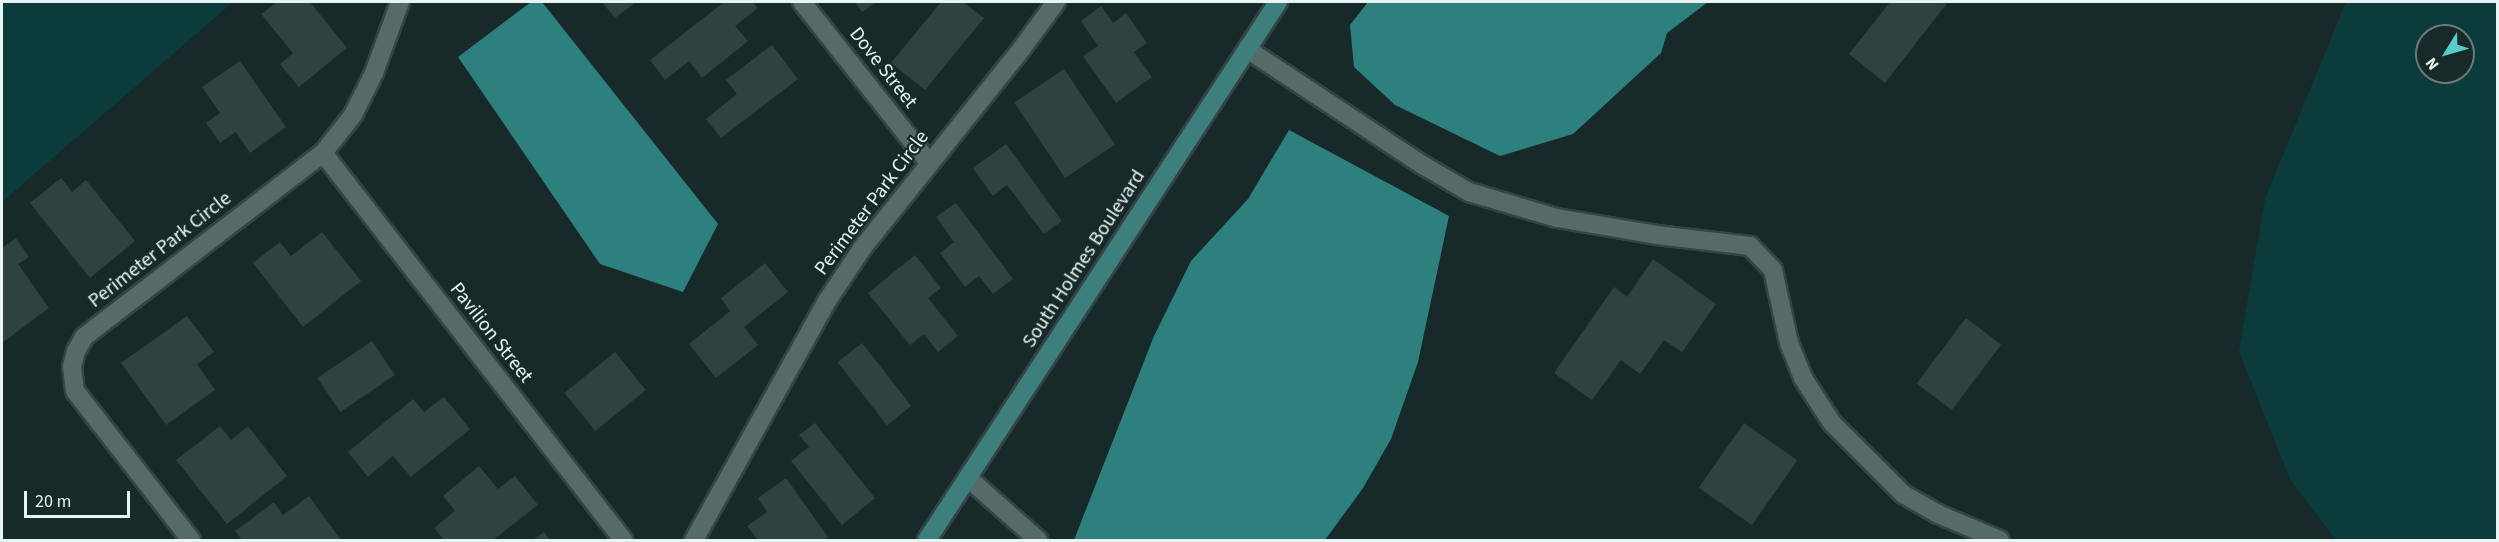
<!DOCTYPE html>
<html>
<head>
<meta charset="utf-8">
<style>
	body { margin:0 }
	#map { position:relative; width:2499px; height:542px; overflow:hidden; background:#172a29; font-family:"Source Sans 3",sans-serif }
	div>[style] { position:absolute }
	.green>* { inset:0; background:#0b3c3b }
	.water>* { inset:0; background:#2d807d }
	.building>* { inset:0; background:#2f4241; transform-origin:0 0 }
	.roads { filter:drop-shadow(2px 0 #354444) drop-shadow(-2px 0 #354444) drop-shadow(0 2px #354444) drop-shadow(0 -2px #354444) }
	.lane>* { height:18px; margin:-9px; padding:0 9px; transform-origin:9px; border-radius:9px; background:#556a69 }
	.street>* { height:18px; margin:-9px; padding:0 9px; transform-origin:9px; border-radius:9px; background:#556a69 }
	.secondary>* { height:18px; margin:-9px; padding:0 9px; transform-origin:9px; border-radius:9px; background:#3c7f7d }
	span { translate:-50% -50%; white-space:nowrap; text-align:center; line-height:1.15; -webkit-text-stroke:4.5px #172a29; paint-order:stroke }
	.street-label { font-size:20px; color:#e8f4f3 }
	.frame { position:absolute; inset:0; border:3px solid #e8f4f3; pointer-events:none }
	.north { position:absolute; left:2415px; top:24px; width:60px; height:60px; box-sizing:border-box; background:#172a29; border:2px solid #6b7b7a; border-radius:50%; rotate:233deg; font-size:16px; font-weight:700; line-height:24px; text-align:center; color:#e8f4f3 }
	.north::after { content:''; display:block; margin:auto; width:21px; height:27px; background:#54cdc8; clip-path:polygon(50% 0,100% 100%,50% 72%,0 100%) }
	.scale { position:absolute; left:24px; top:491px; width:106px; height:27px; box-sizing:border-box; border:3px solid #e8f4f3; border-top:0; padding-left:8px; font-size:18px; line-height:21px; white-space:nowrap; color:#e8f4f3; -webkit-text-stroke:4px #172a29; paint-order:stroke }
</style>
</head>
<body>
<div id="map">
	<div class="green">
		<i style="clip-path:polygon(2px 2px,233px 2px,2px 202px)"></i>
		<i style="clip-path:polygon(evenodd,2346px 2px,2497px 2px,2497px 540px,2336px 540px,2291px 481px,2239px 351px,2265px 199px,2346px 2px,2427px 36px,2463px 36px,2463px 72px,2427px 72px,2427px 36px)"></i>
	</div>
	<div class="water">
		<i style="clip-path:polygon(531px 2px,542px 2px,718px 224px,683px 292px,600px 264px,458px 57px)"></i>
		<i style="clip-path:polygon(1368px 2px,1708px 2px,1667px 33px,1661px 53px,1573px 134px,1500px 156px,1395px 105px,1354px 67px,1350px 25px)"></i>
		<i style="clip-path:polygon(1289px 130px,1449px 216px,1418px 362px,1391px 439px,1363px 488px,1325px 540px,1074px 540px,1154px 336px,1191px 261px,1248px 199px)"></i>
	</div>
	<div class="building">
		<i style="clip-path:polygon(277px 2px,310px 2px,347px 48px,299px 87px,280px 64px,293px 53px,261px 14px)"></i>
		<i style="clip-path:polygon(602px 2px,636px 2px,615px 18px)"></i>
		<i style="clip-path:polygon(724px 2px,752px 2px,758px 8px,735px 26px,748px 41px,702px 78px,689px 61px,665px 80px,650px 60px)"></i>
		<i style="clip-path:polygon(855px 2px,876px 2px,862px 12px)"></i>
		<i style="clip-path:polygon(941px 2px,963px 2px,984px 18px,925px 90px,891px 63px)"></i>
		<i style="clip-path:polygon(1890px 2px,1948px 2px,1885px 83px,1849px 54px)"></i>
		<i style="clip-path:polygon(1101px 6px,1113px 23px,1126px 13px,1147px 43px,1134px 52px,1152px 77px,1116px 103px,1083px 56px,1098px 46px,1081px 21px)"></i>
		<i style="clip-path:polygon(772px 45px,798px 79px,721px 138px,706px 119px,737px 94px,726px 80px)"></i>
		<i style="clip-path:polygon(240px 61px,286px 127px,250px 153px,236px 132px,220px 143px,206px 123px,220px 113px,202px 87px)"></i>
		<i style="left:1064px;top:69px;width:91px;height:60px;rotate:56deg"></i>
		<i style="clip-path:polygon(1006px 144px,1062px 221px,1044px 234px,1007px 185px,993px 196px,973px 168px)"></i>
		<i style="clip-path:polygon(61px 178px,72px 192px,86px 180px,135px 241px,90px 278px,30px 203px)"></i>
		<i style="clip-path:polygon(956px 203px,1013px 279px,993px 294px,979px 276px,965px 287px,940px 253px,954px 242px,936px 217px)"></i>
		<i style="clip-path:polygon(322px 232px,361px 281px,303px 327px,253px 263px,280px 242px,291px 256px)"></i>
		<i style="clip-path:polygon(16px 238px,29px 257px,18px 264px,49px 308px,2px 343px,2px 248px)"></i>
		<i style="clip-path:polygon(915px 255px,941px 288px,928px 298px,958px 336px,938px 352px,924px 334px,910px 345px,868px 293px)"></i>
		<i style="clip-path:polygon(1653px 259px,1716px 304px,1682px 352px,1664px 340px,1640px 374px,1621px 360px,1592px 400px,1554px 373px,1614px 287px,1627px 297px)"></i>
		<i style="clip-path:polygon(765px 263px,788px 292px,744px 327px,758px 345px,716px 378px,689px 344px,730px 311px,721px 298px)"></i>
		<i style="clip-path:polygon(187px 316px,214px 352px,197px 364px,215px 390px,166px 425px,121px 363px)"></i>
		<i style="left:1966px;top:318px;width:44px;height:82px;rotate:37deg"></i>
		<i style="left:372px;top:341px;width:41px;height:66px;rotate:56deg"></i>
		<i style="left:862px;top:343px;width:80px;height:31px;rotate:52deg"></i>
		<i style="left:615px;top:352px;width:49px;height:65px;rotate:51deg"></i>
		<i style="clip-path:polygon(444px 397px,470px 429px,411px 477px,393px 456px,368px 477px,348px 452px,413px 399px,424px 412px)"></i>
		<i style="clip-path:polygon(815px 423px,875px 498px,842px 525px,791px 461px,809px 447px,799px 435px)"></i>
		<i style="left:1744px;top:423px;width:65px;height:79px;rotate:35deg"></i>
		<i style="clip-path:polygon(220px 426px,231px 440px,248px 426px,287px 476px,227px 524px,176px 460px)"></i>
		<i style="clip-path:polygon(479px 466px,498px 489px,515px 476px,538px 505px,493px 540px,444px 540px,434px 528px,455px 511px,443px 496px)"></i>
		<i style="clip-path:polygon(786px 478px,828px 537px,824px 540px,758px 540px,747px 526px,767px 512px,758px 498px)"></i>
		<i style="clip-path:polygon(309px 496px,341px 540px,242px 540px,235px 531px,274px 502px,283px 515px)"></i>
		<i style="clip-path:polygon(544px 532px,550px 540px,533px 540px)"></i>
	</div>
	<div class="roads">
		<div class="lane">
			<i style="left:1247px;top:49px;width:209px;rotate:33.5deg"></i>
			<i style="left:1421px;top:164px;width:56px;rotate:30.3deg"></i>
			<i style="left:1469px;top:192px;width:92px;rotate:16.5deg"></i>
			<i style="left:1557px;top:218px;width:101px;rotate:9.6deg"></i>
			<i style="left:1657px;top:235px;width:94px;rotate:6.7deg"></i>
			<i style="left:1750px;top:246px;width:33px;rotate:46deg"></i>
			<i style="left:1773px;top:270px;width:75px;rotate:77.6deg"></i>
			<i style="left:1789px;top:343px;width:38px;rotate:68deg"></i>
			<i style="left:1803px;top:378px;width:54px;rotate:57.2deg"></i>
			<i style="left:1832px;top:423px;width:100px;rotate:45deg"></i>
			<i style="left:1903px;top:494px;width:40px;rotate:29.7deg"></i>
			<i style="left:1938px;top:514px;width:67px;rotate:22.8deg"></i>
			<i style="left:968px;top:478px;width:94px;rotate:41.5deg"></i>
		</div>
		<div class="street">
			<i style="left:802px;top:2px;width:205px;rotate:51.7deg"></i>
			<i style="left:323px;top:153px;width:490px;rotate:52.2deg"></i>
			<i style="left:191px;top:540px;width:189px;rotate:-127.9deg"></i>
			<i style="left:75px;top:391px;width:24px;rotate:-97deg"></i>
			<i style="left:72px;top:367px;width:16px;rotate:-76deg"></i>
			<i style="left:76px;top:351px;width:16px;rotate:-60deg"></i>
			<i style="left:84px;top:337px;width:302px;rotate:-37.6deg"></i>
			<i style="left:323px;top:153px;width:48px;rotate:-51.7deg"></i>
			<i style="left:353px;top:115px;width:47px;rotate:-63.4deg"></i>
			<i style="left:374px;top:73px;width:76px;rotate:-69.9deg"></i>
			<i style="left:694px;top:540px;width:274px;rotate:-60.9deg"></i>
			<i style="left:827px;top:301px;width:65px;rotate:-56.3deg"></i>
			<i style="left:863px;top:247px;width:246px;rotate:-51.3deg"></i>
			<i style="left:1017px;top:55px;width:66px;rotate:-53.7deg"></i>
		</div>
		<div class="secondary">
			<i style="left:927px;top:540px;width:642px;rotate:-56.88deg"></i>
		</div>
	</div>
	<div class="street-label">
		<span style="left:883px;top:68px;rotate:52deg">Dove Street</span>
		<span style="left:872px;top:203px;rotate:-53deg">Perimeter Park Circle</span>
		<span style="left:160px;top:250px;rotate:-38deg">Perimeter Park Circle</span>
		<span style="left:1084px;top:259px;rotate:-57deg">South Holmes Boulevard</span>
		<span style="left:491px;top:333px;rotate:52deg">Pavilion Street</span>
	</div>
	<div class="frame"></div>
	<div class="north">N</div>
	<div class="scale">20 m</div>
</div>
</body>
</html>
